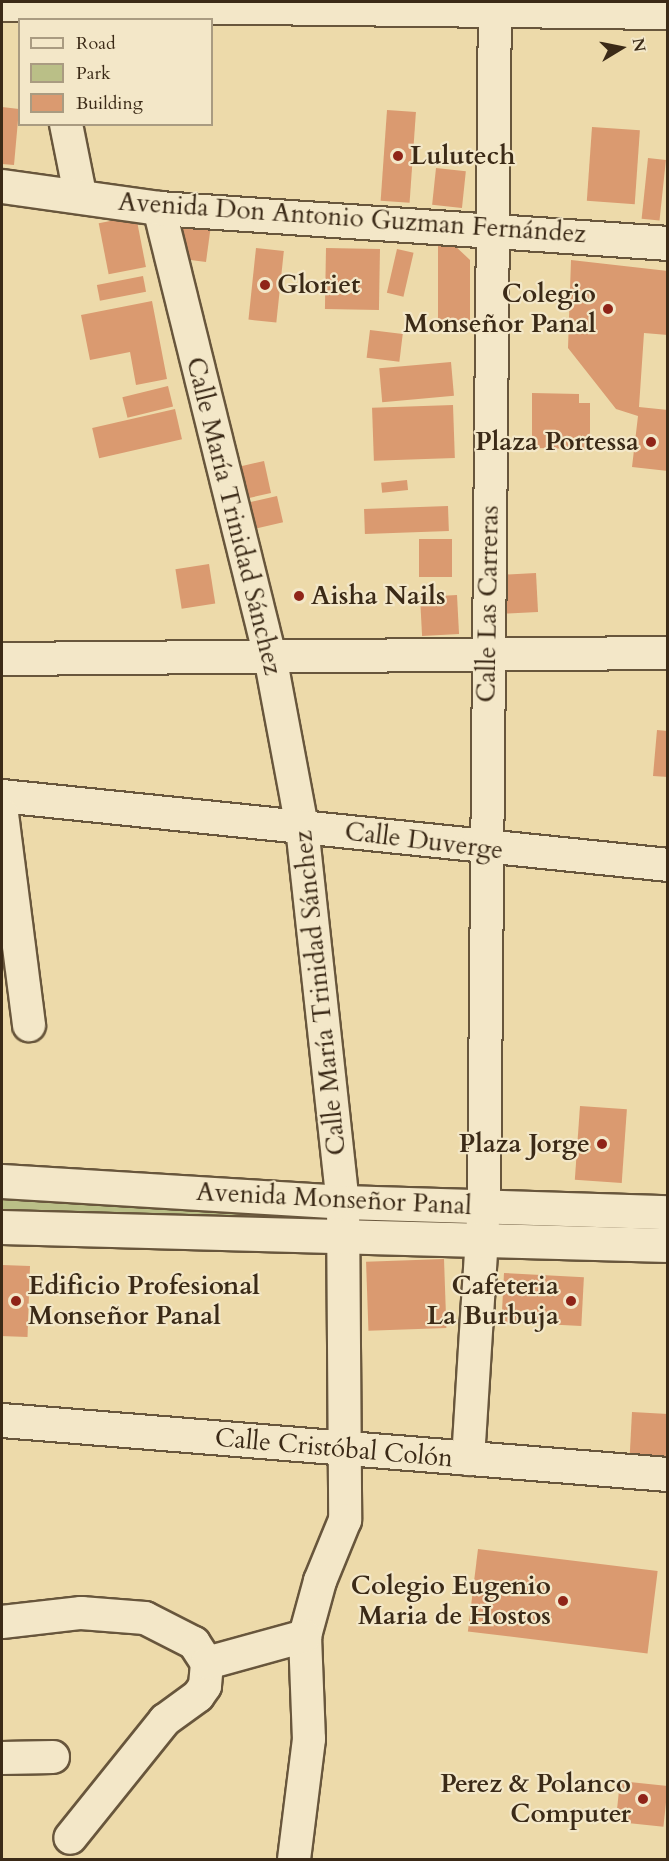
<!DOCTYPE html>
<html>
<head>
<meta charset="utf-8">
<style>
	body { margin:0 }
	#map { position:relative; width:669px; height:1861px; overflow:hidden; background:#eddaaa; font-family:Cardo,serif }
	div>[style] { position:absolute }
	.green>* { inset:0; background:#babf87 }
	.building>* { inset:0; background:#da9a70; transform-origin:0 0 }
	.roads { filter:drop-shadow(2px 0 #68563c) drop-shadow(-2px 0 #68563c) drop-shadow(0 2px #68563c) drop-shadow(0 -2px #68563c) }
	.minor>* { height:32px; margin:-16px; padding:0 16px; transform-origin:16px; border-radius:16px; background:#f3e7c8 }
	.tertiary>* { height:33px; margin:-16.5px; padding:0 16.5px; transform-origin:16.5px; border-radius:16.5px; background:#f3e7c8 }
	.secondary>* { height:33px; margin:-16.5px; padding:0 16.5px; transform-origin:16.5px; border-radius:16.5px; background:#f3e7c8 }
	.dots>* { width:16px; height:16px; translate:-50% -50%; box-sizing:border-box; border:3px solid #f3e7c8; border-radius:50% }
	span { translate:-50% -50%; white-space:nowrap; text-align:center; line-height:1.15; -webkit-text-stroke:4.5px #f3e7c8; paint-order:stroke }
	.poi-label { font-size:26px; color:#3b2a17; font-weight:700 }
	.left { translate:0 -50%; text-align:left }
	.right { translate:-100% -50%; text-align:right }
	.street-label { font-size:26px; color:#3b2a17 }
	.frame { position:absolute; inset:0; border:3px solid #3b2a17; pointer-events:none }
	.legend { position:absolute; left:18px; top:18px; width:195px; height:108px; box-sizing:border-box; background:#f3e7c8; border:2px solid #a99b81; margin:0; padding:8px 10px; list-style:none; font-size:18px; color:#3b2a17 }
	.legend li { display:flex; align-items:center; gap:12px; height:30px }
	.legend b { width:30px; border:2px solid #a99b81 }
	.north { position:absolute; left:591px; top:18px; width:60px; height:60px; -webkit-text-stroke:4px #f3e7c8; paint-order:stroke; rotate:80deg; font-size:16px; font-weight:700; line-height:24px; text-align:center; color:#3b2a17 }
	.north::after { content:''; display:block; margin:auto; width:21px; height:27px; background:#3b2a17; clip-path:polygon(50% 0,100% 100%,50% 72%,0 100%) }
</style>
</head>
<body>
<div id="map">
	<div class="green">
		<i style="clip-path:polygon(2px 1193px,334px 1211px,332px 1228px,2px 1217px)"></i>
	</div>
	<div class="building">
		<i style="clip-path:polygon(2px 107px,19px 109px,14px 165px,2px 164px)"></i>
		<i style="left:387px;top:110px;width:29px;height:91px;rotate:4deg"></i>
		<i style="left:592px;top:127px;width:48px;height:74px;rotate:4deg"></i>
		<i style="left:648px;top:158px;width:18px;height:61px;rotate:6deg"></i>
		<i style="left:436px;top:168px;width:30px;height:37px;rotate:6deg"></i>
		<i style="left:136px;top:216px;width:52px;height:38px;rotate:79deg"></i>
		<i style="clip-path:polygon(177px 224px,211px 225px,206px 262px,183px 259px)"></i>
		<i style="clip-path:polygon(438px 244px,453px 244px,470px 260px,470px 320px,438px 320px)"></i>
		<i style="left:256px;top:248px;width:28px;height:72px;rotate:6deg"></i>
		<i style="left:326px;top:248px;width:54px;height:61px;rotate:1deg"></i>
		<i style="left:397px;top:249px;width:17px;height:45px;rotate:13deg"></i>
		<i style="clip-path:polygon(571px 260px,668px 271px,668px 335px,644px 333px,639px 407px,668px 410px,668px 471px,632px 467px,638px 416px,616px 409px,568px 348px)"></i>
		<i style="left:143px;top:276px;width:16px;height:47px;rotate:79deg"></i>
		<i style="clip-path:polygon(152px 301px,167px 379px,136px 385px,130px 352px,90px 360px,81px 315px)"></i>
		<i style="left:370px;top:330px;width:33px;height:28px;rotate:7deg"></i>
		<i style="left:451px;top:362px;width:34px;height:72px;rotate:85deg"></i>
		<i style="left:168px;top:386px;width:21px;height:47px;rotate:76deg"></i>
		<i style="clip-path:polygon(532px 393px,579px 394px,579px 403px,590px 403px,590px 449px,532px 448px)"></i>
		<i style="left:453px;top:405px;width:53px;height:81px;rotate:88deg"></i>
		<i style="left:175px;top:409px;width:31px;height:85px;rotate:77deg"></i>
		<i style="clip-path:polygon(264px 461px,271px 493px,240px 500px,225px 470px)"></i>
		<i style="left:407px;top:480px;width:10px;height:26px;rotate:84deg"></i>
		<i style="left:277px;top:496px;width:27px;height:42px;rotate:77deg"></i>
		<i style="left:448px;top:506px;width:25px;height:84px;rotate:88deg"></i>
		<i style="left:419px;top:539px;width:33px;height:38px"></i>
		<i style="left:209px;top:564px;width:40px;height:34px;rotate:81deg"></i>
		<i style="left:536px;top:573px;width:39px;height:32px;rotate:87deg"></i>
		<i style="left:457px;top:595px;width:39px;height:37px;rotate:87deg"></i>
		<i style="clip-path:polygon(657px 730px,668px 731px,668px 777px,653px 776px)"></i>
		<i style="left:580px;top:1106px;width:47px;height:74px;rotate:4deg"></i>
		<i style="left:444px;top:1259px;width:69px;height:78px;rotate:88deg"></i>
		<i style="left:2px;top:1265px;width:28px;height:71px;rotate:2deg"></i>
		<i style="left:504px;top:1273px;width:80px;height:49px;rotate:3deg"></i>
		<i style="left:632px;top:1412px;width:36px;height:43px;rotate:3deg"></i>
		<i style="left:478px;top:1549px;width:181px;height:83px;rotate:7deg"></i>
		<i style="left:620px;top:1781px;width:48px;height:41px;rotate:6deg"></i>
	</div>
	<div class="roads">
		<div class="minor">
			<i style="left:2px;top:5px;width:666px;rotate:0.69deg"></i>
			<i style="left:66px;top:124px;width:71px;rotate:78.7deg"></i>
			<i style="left:159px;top:208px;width:462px;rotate:76.1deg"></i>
			<i style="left:270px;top:656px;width:174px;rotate:79.4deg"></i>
			<i style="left:302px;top:827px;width:377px;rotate:83.8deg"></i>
			<i style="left:343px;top:1202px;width:318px;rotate:89.6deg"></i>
			<i style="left:345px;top:1520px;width:66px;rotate:112.3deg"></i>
			<i style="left:320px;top:1581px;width:57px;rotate:105.3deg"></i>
			<i style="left:305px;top:1636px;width:103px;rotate:87.8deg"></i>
			<i style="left:309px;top:1739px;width:122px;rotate:97.1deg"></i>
			<i style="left:2px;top:659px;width:666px;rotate:-0.52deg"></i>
			<i style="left:2px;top:796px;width:670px;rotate:5.91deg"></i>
			<i style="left:2px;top:814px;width:213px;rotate:82.7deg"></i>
			<i style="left:468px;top:1459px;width:253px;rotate:-86.4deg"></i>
			<i style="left:484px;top:1207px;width:1205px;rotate:-89.48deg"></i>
			<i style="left:2px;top:1622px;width:80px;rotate:-6.5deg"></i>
			<i style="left:81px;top:1613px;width:64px;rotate:4.5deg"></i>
			<i style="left:145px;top:1618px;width:55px;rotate:27deg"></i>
			<i style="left:194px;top:1643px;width:24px;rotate:57deg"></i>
			<i style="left:207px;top:1663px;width:23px;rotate:95deg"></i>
			<i style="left:205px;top:1686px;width:12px;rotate:125deg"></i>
			<i style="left:198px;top:1696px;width:41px;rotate:144deg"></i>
			<i style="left:165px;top:1720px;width:151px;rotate:128.8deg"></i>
			<i style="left:207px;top:1663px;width:102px;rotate:-15.4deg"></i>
			<i style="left:2px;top:1758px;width:51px;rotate:-1.1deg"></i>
		</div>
		<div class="tertiary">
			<i style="left:2px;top:1420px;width:668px;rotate:4.64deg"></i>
		</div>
		<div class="secondary">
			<i style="left:2px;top:186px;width:159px;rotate:8deg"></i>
			<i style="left:159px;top:208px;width:510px;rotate:3.93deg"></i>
			<i style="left:2px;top:1181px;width:342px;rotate:3.5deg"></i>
			<i style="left:343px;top:1202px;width:325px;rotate:1.8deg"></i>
			<i style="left:2px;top:1227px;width:666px;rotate:1.55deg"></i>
		</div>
	</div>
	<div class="dots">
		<i style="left:398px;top:156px;background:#8f2418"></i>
		<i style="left:265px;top:285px;background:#8f2418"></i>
		<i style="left:608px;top:309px;background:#8f2418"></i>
		<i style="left:651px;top:442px;background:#8f2418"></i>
		<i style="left:299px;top:596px;background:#8f2418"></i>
		<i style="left:602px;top:1144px;background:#8f2418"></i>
		<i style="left:16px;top:1301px;background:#8f2418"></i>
		<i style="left:571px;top:1301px;background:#8f2418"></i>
		<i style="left:563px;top:1601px;background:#8f2418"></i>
		<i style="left:643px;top:1799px;background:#8f2418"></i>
	</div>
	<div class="poi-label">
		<span class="left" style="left:410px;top:156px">Lulutech</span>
		<span class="left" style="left:277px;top:285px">Gloriet</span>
		<span class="right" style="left:596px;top:309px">Colegio<br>Monseñor Panal</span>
		<span class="right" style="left:639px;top:442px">Plaza Portessa</span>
		<span class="left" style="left:311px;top:596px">Aisha Nails</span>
		<span class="right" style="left:590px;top:1144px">Plaza Jorge</span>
		<span class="left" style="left:28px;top:1301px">Edificio Profesional<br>Monseñor Panal</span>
		<span class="right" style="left:559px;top:1301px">Cafeteria<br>La Burbuja</span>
		<span class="right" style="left:551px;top:1601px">Colegio Eugenio<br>Maria de Hostos</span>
		<span class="right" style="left:631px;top:1799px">Perez &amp; Polanco<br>Computer</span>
	</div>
	<div class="street-label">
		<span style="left:352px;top:218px;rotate:4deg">Avenida Don Antonio Guzman Fernández</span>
		<span style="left:234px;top:516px;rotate:76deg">Calle María Trinidad Sánchez</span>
		<span style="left:488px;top:604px;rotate:-89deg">Calle Las Carreras</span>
		<span style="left:424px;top:841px;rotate:7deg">Calle Duverge</span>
		<span style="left:320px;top:993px;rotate:-96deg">Calle María Trinidad Sánchez</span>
		<span style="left:334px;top:1199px;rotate:3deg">Avenida Monseñor Panal</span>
		<span style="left:334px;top:1448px;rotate:5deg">Calle Cristóbal Colón</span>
	</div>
	<div class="frame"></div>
	<ul class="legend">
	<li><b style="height:8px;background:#f3e7c8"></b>Road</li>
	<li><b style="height:16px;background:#babf87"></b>Park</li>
	<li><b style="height:16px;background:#da9a70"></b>Building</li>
	</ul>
	<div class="north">N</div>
</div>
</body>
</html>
